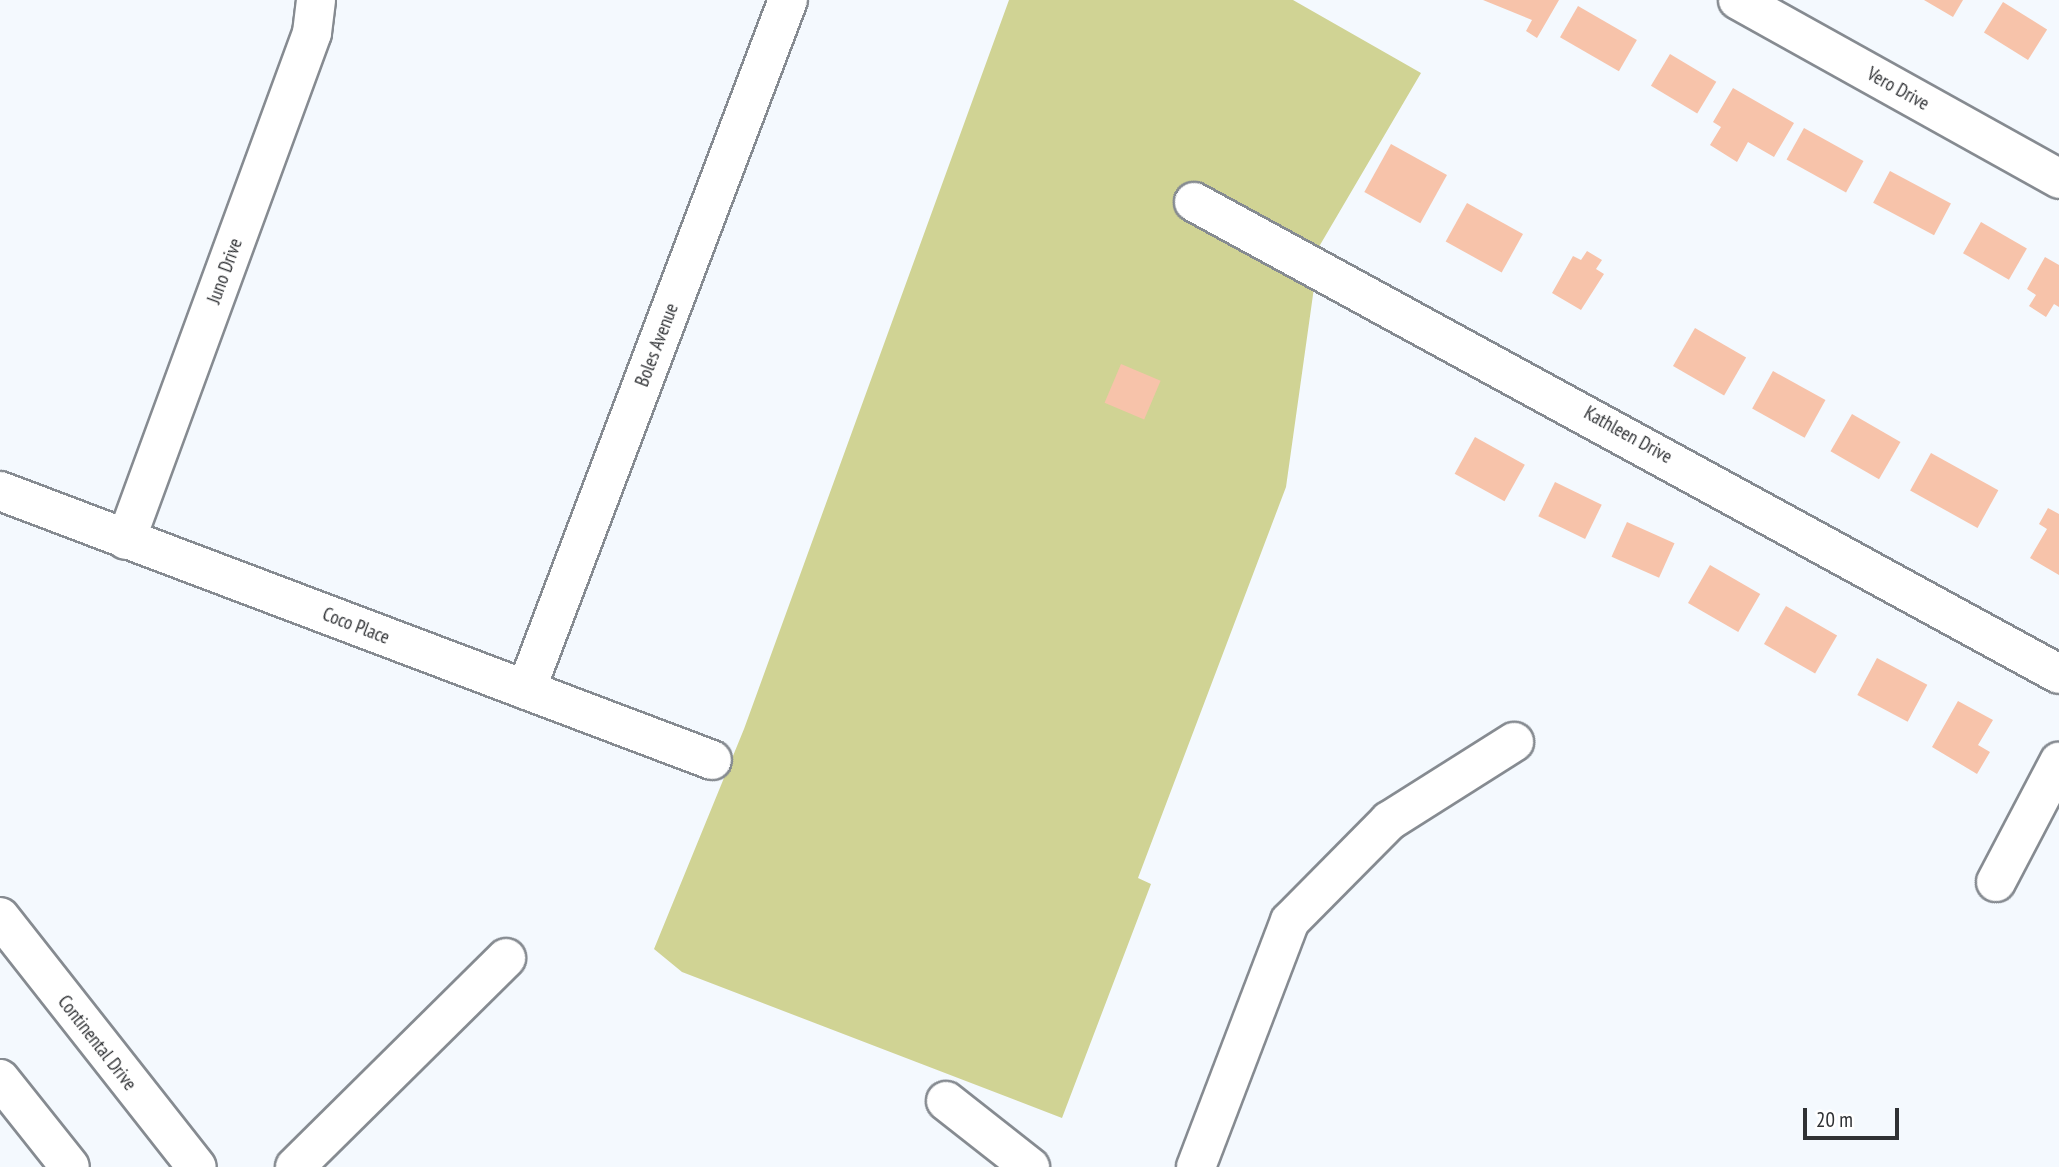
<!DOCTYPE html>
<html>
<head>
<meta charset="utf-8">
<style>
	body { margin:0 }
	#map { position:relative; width:2059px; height:1167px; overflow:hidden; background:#f4f9fe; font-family:"PT Sans Narrow",sans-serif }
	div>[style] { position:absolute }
	.green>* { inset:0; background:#d0d394 }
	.building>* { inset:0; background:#f7c3aa; transform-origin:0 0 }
	.roads { filter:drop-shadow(2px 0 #868b91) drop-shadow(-2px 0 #868b91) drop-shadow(0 2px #868b91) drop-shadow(0 -2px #868b91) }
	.minor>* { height:38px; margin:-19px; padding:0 19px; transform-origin:19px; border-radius:19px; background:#fff }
	.highway>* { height:38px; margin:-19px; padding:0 19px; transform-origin:19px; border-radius:19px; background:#fff }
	span { translate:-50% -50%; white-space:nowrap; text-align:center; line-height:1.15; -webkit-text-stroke:6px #fff; paint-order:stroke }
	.street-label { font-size:19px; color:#2f3134 }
	.scale { position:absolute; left:1803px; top:1108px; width:96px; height:32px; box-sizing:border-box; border:4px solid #2f3134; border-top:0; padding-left:9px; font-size:21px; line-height:24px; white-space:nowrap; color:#2f3134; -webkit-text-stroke:5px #fff; paint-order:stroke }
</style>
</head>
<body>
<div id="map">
	<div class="green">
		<i style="clip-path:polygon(1009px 0,1293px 0,1421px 73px,1320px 245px,1286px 487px,1138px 878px,1151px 884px,1062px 1118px,682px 972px,654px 949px,744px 729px)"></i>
	</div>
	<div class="building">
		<i style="clip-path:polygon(1483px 0,1559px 0,1537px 38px,1526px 31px,1532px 20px)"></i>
		<i style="clip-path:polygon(1924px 0,1963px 0,1953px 17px)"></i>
		<i style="left:2003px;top:2px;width:52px;height:36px;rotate:32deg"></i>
		<i style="left:1578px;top:6px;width:68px;height:36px;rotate:30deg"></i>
		<i style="left:1670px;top:54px;width:54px;height:37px;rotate:31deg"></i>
		<i style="clip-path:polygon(1733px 88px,1794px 123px,1774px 157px,1748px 142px,1737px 162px,1710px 145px,1721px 127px,1713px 122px)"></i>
		<i style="left:1804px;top:128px;width:68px;height:36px;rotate:29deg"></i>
		<i style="left:1391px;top:144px;width:64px;height:55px;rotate:29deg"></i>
		<i style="left:1890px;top:171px;width:69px;height:36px;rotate:28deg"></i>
		<i style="left:1467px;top:203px;width:64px;height:44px;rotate:29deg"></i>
		<i style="left:1981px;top:222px;width:53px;height:36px;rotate:30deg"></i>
		<i style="clip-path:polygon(1587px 251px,1602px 260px,1596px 269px,1604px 274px,1581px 310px,1552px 293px,1573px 256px,1581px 260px)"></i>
		<i style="clip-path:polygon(2045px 257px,2059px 265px,2059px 307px,2054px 304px,2046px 317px,2029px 306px,2036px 295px,2027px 289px)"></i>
		<i style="left:1695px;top:328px;width:59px;height:44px;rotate:30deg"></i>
		<i style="left:1121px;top:364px;width:43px;height:42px;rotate:23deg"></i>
		<i style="left:1773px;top:371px;width:60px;height:43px;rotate:29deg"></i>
		<i style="left:1852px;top:414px;width:56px;height:43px;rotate:30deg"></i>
		<i style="left:1475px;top:437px;width:57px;height:42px;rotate:29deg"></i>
		<i style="left:1931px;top:453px;width:77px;height:43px;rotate:29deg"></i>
		<i style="left:1555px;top:482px;width:52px;height:38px;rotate:26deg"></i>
		<i style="clip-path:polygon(2048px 508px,2059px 514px,2059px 575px,2030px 558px,2047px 529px,2039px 524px)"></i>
		<i style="left:1627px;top:522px;width:52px;height:38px;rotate:24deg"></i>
		<i style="left:1710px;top:565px;width:58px;height:44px;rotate:30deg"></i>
		<i style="left:1786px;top:606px;width:59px;height:44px;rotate:30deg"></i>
		<i style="left:1877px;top:658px;width:57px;height:42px;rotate:28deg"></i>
		<i style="clip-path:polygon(1958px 701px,1993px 720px,1978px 745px,1990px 752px,1977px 774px,1932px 747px)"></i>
	</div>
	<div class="roads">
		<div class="minor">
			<i style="left:1738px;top:0;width:368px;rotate:29.1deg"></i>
			<i style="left:1194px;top:202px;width:985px;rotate:28.62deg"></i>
			<i style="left:0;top:491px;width:761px;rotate:20.7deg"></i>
			<i style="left:126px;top:540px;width:540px;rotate:-69.85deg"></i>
			<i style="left:312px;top:33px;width:33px;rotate:-83deg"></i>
			<i style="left:526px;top:690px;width:738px;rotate:-69.21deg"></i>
			<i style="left:1996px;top:882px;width:136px;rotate:-62.3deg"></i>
			<i style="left:0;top:917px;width:318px;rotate:51.8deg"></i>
			<i style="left:946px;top:1101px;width:107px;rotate:38.2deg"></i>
			<i style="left:295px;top:1167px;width:297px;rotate:-44.7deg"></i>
			<i style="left:1196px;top:1167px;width:263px;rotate:-69.1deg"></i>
			<i style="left:1290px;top:921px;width:141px;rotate:-45.3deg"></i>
			<i style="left:1389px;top:821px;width:148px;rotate:-32.3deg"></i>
		</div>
		<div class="highway">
			<i style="left:0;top:1079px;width:112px;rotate:51.5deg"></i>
		</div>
	</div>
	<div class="street-label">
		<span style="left:1898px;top:89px;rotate:29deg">Vero Drive</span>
		<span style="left:225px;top:271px;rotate:-70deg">Juno Drive</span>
		<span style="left:657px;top:345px;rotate:-69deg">Boles Avenue</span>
		<span style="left:1628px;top:435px;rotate:29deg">Kathleen Drive</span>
		<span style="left:356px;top:626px;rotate:21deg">Coco Place</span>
		<span style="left:97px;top:1043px;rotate:52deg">Continental Drive</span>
	</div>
	<div class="scale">20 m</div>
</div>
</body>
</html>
